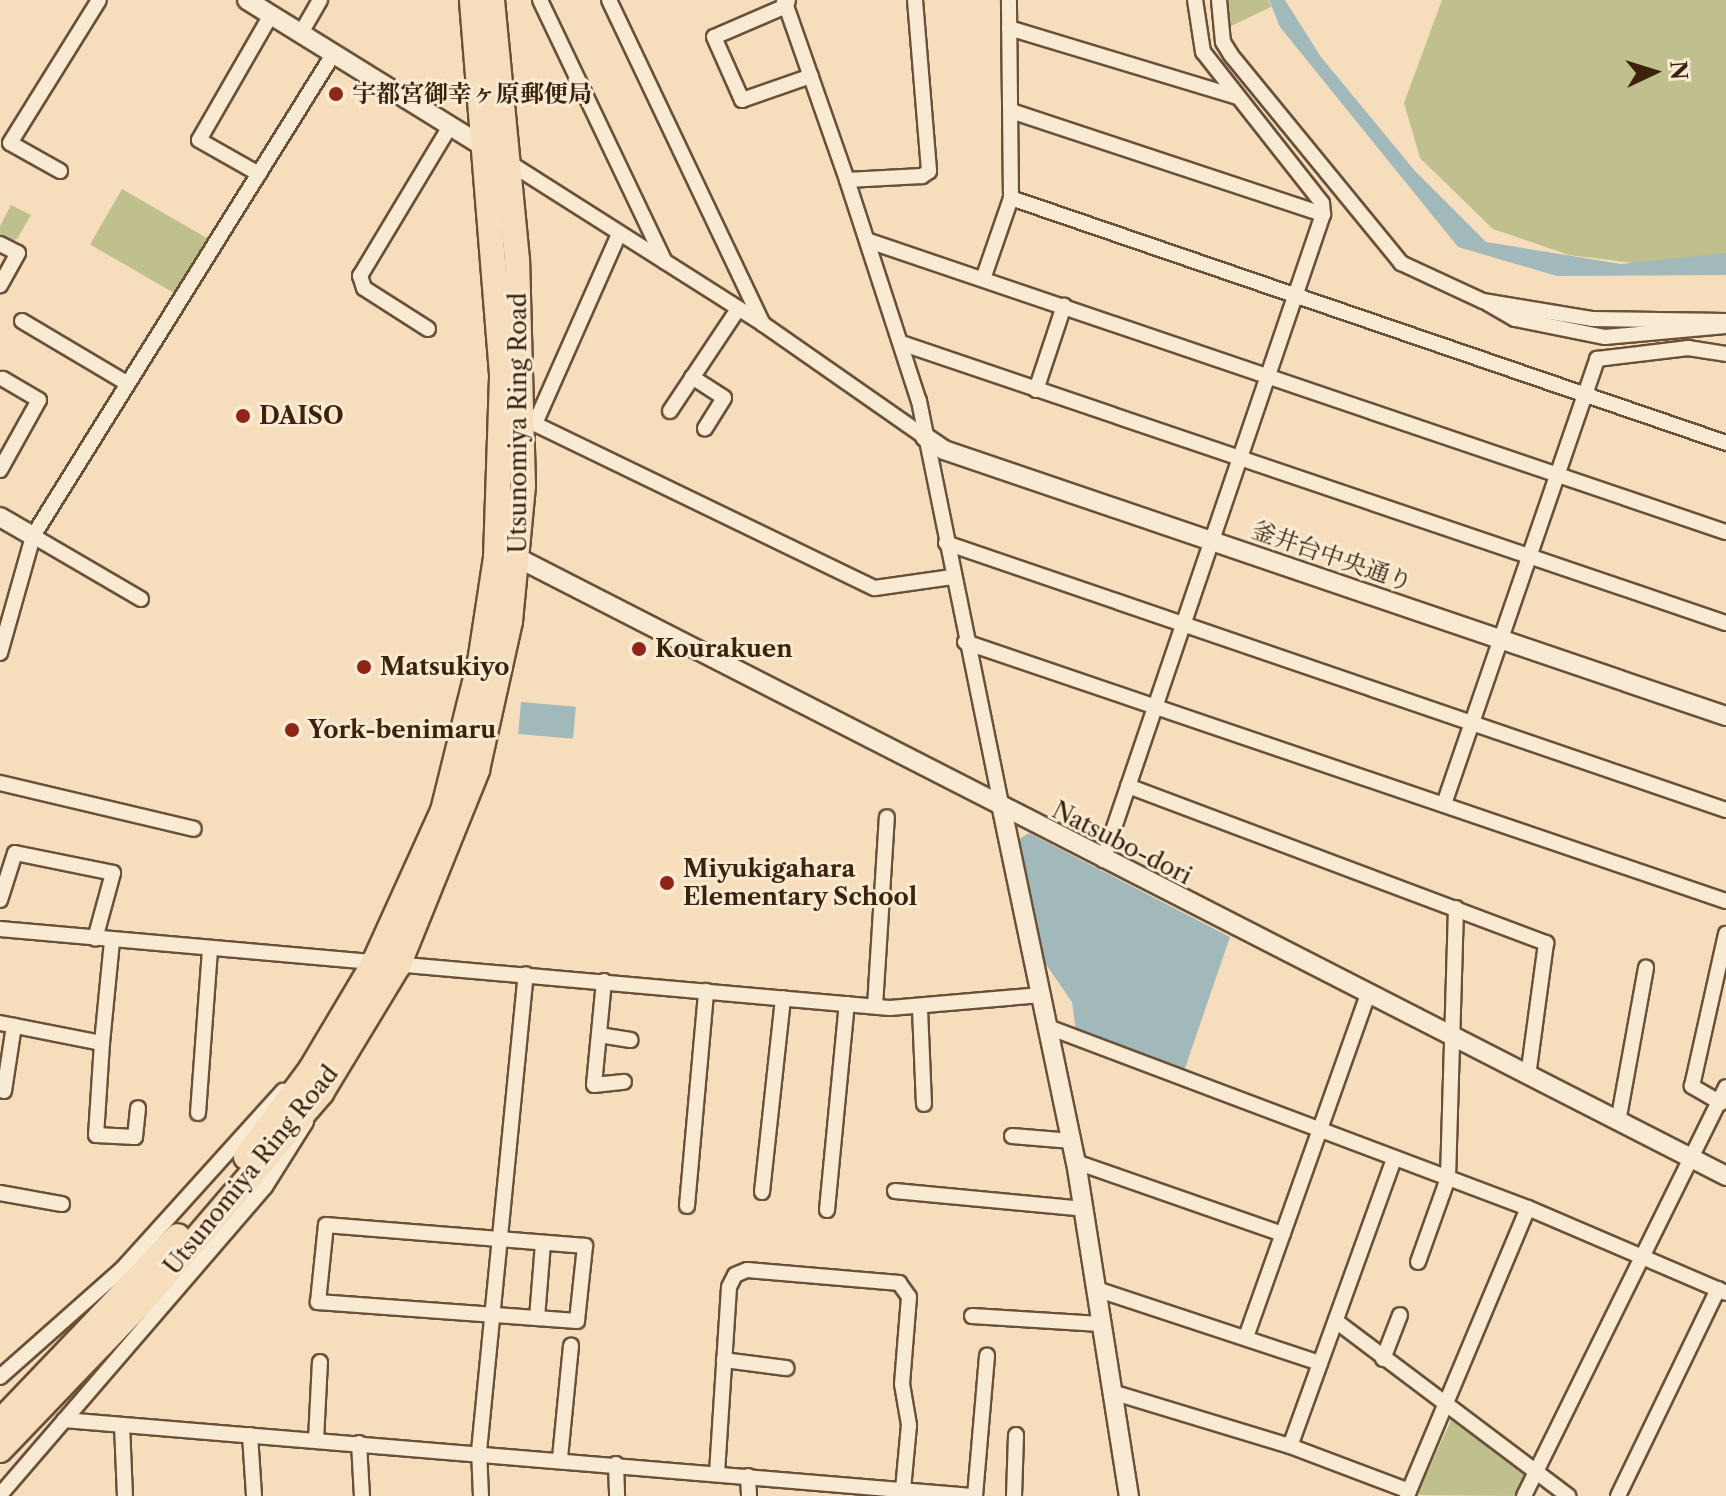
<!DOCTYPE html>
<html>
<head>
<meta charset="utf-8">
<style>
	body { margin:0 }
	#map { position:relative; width:1726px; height:1496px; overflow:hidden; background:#f6debc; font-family:"Libre Caslon Text","Noto Serif JP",serif }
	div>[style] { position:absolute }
	.green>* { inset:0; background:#bfc08e; transform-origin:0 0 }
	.water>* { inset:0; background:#a2b9bb; transform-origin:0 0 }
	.roads { filter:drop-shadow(2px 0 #6a5038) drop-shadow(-2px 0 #6a5038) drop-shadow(0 2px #6a5038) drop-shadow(0 -2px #6a5038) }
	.minor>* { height:14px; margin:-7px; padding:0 7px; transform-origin:7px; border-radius:7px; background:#f9ead3 }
	.tertiary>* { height:18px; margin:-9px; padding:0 9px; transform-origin:9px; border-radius:9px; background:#f9ead3 }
	.trunk>* { height:24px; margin:-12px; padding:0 12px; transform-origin:12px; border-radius:12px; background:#f6debc }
	.dots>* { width:22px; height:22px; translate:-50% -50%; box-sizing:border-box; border:4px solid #f9ead3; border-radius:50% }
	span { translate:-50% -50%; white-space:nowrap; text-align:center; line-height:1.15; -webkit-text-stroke:6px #f9ead3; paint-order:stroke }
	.poi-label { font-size:24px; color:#3c210c; font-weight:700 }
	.left { translate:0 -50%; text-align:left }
	.street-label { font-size:24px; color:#3c210c }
	.north { position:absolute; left:1614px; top:32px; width:80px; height:80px; -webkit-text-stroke:6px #f9ead3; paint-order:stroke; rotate:86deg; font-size:22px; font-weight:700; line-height:32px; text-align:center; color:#3c210c }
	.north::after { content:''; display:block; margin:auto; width:28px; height:36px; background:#3c210c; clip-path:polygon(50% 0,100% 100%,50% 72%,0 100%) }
</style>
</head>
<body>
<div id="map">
	<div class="green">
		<i style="clip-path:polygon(1227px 0,1268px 0,1271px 7px,1231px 26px)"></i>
		<i style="clip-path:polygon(1442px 0,1726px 0,1726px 262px,1641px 264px,1569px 255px,1493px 229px,1420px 158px,1404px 103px)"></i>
		<i style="left:122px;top:189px;width:102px;height:64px;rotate:30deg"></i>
		<i style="clip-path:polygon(11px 205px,31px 215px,17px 239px,6px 242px,0 238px,0 226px)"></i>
		<i style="clip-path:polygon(1452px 1418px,1527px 1476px,1518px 1496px,1417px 1495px)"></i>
	</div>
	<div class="water">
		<i style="clip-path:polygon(1269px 0,1285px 0,1321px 57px,1415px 171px,1486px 242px,1621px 264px,1726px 253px,1726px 275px,1557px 276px,1458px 247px,1280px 27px)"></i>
		<i style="left:521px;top:702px;width:55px;height:32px;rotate:5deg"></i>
		<i style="clip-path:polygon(1029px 833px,1230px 937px,1183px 1074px,1076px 1032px,1072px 1002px,1045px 963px,1018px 840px)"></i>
	</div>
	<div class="roads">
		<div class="minor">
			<i style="left:540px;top:0;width:290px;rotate:64.5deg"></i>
			<i style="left:609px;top:0;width:359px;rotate:64.6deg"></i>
			<i style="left:784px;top:0;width:191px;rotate:70.7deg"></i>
			<i style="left:788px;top:0;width:6px;rotate:108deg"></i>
			<i style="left:786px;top:6px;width:78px;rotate:156.7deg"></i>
			<i style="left:714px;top:37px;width:69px;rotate:66deg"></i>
			<i style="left:742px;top:100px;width:73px;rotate:-19.2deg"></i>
			<i style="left:915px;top:0;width:172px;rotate:85.3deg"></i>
			<i style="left:929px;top:171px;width:9px;rotate:144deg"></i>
			<i style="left:922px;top:176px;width:75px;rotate:176.9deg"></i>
			<i style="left:847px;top:180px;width:232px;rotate:72deg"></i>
			<i style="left:919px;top:401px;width:416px;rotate:78.5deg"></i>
			<i style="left:1219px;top:0;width:42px;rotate:84.6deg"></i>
			<i style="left:1223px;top:42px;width:15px;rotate:58deg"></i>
			<i style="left:1231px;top:55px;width:269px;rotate:50.7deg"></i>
			<i style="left:1401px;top:263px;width:90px;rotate:24.9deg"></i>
			<i style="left:1483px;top:301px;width:110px;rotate:9.4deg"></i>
			<i style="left:1592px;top:319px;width:134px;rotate:0.9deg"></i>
			<i style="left:1009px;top:28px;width:239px;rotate:16.8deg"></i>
			<i style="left:301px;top:33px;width:38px;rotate:-60deg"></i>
			<i style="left:1011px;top:111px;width:329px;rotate:18.3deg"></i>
			<i style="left:508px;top:162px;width:302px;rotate:32.4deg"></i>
			<i style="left:763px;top:324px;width:198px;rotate:34.9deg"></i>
			<i style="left:60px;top:171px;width:57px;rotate:-150.8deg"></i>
			<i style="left:10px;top:143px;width:168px;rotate:-58.1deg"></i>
			<i style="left:259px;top:174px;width:69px;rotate:-150.5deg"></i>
			<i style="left:199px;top:140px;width:144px;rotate:-60.1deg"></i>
			<i style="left:1011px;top:198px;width:756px;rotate:18.91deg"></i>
			<i style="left:619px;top:234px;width:208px;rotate:113.9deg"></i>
			<i style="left:535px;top:424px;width:377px;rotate:25.8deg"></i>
			<i style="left:875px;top:588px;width:78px;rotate:-8.1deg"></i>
			<i style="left:869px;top:241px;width:905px;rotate:18.76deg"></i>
			<i style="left:0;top:244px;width:20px;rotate:27deg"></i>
			<i style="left:18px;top:253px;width:37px;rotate:119deg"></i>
			<i style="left:983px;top:279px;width:86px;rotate:-70.9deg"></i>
			<i style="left:1011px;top:198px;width:198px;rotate:-90.6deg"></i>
			<i style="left:1487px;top:303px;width:32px;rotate:30deg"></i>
			<i style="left:1515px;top:319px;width:92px;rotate:11.3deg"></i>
			<i style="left:1605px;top:337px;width:121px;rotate:-5.2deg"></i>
			<i style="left:22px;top:321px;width:123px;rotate:30.7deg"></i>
			<i style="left:428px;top:329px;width:76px;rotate:-147.4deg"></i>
			<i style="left:364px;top:288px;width:13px;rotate:-108deg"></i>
			<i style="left:360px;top:276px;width:175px;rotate:-59deg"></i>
			<i style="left:904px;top:344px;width:868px;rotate:18.75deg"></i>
			<i style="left:692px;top:377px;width:38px;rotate:33deg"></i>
			<i style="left:724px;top:398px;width:36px;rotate:122deg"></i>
			<i style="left:1036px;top:390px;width:89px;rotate:-71.6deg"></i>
			<i style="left:670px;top:411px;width:123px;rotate:-56.3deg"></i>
			<i style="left:0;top:470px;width:80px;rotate:-60.9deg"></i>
			<i style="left:39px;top:400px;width:42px;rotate:-149.7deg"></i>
			<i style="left:33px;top:536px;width:125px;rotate:30.3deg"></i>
			<i style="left:946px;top:543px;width:824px;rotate:18.9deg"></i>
			<i style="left:965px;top:642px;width:804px;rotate:18.8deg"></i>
			<i style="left:0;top:653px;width:122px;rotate:-74.2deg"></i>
			<i style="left:33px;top:536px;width:569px;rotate:-58.07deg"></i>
			<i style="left:0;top:783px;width:199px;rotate:13.3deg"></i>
			<i style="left:1128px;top:786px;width:447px;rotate:20.6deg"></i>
			<i style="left:1546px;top:943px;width:134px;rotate:97.7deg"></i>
			<i style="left:1444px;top:804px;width:471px;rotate:-71deg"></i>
			<i style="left:1597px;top:359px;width:92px;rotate:-6.9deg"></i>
			<i style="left:1688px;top:348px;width:38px;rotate:9deg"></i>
			<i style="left:1103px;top:860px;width:682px;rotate:-71.19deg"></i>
			<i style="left:1323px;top:214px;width:11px;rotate:-95deg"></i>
			<i style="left:1322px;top:203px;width:192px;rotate:-128.2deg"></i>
			<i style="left:1203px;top:52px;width:53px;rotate:-98.7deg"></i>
			<i style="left:0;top:900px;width:49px;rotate:-72.3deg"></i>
			<i style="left:15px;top:853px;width:100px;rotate:11.5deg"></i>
			<i style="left:113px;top:873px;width:68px;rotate:105.3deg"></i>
			<i style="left:0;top:929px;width:893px;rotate:5.07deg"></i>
			<i style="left:890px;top:1008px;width:152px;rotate:-4.9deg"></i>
			<i style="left:604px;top:981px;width:104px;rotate:95.5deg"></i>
			<i style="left:594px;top:1085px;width:30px;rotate:-6deg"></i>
			<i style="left:875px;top:1006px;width:189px;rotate:-86.4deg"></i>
			<i style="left:920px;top:1009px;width:95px;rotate:87.6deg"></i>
			<i style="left:0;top:1023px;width:104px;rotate:11.1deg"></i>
			<i style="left:102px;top:1043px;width:102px;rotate:-84.4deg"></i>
			<i style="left:1048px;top:1027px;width:513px;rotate:20.66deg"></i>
			<i style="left:1528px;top:1208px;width:215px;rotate:23.2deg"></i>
			<i style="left:599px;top:1035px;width:32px;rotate:9deg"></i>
			<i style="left:102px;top:1043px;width:92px;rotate:93.7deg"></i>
			<i style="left:96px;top:1135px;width:39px;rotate:3deg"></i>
			<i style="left:135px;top:1137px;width:29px;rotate:-84deg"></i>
			<i style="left:4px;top:1091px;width:66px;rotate:-81.3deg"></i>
			<i style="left:1721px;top:1103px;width:34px;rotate:-150deg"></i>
			<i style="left:1692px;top:1086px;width:156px;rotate:-77.4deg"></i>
			<i style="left:198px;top:1113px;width:163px;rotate:-85.8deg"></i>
			<i style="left:1618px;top:1122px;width:157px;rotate:-79.7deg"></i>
			<i style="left:1012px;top:1136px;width:60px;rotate:4.8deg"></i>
			<i style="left:1394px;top:1159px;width:305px;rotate:109.9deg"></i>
			<i style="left:1290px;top:1446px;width:127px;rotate:20.7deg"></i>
			<i style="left:1409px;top:1491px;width:5px;rotate:112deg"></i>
			<i style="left:1076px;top:1162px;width:219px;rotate:19.2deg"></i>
			<i style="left:895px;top:1191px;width:190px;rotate:5.4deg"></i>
			<i style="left:762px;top:1192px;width:195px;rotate:-83.8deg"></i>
			<i style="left:0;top:1193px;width:63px;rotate:10.1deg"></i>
			<i style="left:687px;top:1206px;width:216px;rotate:-84.9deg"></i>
			<i style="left:827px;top:1210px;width:207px;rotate:-84.5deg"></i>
			<i style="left:326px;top:1225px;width:260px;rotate:4.6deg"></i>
			<i style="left:585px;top:1246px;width:75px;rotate:96.1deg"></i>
			<i style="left:577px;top:1321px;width:260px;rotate:-175.8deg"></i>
			<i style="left:318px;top:1302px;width:77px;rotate:-84.1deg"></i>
			<i style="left:1418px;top:1262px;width:89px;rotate:-70.3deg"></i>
			<i style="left:1448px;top:1178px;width:270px;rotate:-88.3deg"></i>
			<i style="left:1096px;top:1289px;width:236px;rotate:18.3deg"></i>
			<i style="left:972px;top:1316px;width:128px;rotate:3.6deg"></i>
			<i style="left:537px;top:1318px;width:75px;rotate:-85.4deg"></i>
			<i style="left:1336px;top:1321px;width:291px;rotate:37deg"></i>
			<i style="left:1246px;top:1337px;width:363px;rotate:-70.4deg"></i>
			<i style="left:1383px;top:1359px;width:47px;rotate:-68.9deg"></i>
			<i style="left:724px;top:1360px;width:63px;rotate:7.4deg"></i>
			<i style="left:0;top:1377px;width:164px;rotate:-41.5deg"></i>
			<i style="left:123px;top:1268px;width:239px;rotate:-47.9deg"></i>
			<i style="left:1112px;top:1392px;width:186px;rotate:16.9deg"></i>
			<i style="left:64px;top:1420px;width:911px;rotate:4.78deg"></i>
			<i style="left:122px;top:1425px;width:71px;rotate:87.6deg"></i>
			<i style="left:250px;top:1435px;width:61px;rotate:86.2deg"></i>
			<i style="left:316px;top:1440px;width:78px;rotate:-87.1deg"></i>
			<i style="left:359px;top:1443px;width:53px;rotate:86.8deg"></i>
			<i style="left:560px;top:1458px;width:113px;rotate:-84.4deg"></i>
			<i style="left:616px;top:1464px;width:32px;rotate:88deg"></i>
			<i style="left:717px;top:1473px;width:186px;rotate:-86.3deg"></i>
			<i style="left:729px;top:1287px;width:13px;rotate:-63deg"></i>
			<i style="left:735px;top:1275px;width:13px;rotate:-23deg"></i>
			<i style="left:747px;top:1270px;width:153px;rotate:4.9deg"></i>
			<i style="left:899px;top:1283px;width:17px;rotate:54deg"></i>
			<i style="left:909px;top:1297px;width:87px;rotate:94.6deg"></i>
			<i style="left:902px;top:1384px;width:42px;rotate:80.3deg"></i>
			<i style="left:909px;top:1425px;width:65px;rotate:95.3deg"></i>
			<i style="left:748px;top:1476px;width:20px;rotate:87deg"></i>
			<i style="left:1409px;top:1491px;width:307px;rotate:-67.2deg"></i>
			<i style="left:0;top:1495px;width:406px;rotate:-49.3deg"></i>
			<i style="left:265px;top:1187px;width:77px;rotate:-57.8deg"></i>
			<i style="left:481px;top:1496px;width:45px;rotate:-92.5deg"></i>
			<i style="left:479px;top:1451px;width:479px;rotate:-84.4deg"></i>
			<i style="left:975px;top:1496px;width:141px;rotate:-85.1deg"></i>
			<i style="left:1014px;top:1496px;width:61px;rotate:-88.1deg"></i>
			<i style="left:1524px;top:1496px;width:456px;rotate:-63.7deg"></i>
			<i style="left:1618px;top:1496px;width:230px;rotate:-64.2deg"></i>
		</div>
		<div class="tertiary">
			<i style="left:247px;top:0;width:285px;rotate:31.8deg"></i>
			<i style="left:925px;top:437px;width:23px;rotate:34deg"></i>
			<i style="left:944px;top:450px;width:826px;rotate:18.79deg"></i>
			<i style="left:0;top:517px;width:38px;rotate:30deg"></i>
			<i style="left:507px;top:559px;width:13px"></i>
			<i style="left:520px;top:559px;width:1355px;rotate:27.09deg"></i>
			<i style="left:1002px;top:809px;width:361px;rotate:78.2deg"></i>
			<i style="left:1076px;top:1162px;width:338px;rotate:81deg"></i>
		</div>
		<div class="trunk">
			<i style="left:246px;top:1157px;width:109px;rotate:-53.5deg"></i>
			<i style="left:311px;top:1069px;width:121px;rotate:-59.2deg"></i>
			<i style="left:373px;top:965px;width:169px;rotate:-65.6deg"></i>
			<i style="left:443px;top:811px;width:154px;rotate:-76.1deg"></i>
			<i style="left:480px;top:662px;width:105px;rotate:-81.3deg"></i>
			<i style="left:496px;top:558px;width:184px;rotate:-88.1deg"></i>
			<i style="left:502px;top:374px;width:375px;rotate:-94.6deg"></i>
			<i style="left:0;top:1422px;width:257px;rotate:-46.3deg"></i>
			<i style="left:0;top:1450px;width:204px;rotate:-46.2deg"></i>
			<i style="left:141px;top:1303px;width:277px;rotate:-49.4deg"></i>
			<i style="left:321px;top:1093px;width:149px;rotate:-58.8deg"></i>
			<i style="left:398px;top:966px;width:211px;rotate:-68deg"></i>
			<i style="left:477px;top:770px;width:153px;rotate:-77.5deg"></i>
			<i style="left:510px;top:621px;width:136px;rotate:-84.5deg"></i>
			<i style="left:523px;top:486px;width:226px;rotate:-91.5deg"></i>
			<i style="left:517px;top:260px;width:261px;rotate:-95.5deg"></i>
		</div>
	</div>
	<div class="dots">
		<i style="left:336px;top:94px;background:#8f2418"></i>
		<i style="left:243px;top:416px;background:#8f2418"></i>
		<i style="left:639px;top:649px;background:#8f2418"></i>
		<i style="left:364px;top:667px;background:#8f2418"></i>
		<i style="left:292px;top:730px;background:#8f2418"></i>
		<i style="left:667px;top:883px;background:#8f2418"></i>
	</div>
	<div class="poi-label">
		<span class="left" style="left:352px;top:94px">宇都宮御幸ヶ原郵便局</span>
		<span class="left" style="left:259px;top:416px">DAISO</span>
		<span class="left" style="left:655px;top:649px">Kourakuen</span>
		<span class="left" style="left:380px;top:667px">Matsukiyo</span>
		<span class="left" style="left:308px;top:730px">York-benimaru</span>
		<span class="left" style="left:683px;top:883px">Miyukigahara<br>Elementary School</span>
	</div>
	<div class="street-label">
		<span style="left:518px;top:423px;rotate:-90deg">Utsunomiya Ring Road</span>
		<span style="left:1332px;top:556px;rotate:19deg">釜井台中央通り</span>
		<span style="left:1122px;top:843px;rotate:27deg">Natsubo-dori</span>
		<span style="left:251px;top:1170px;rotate:-51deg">Utsunomiya Ring Road</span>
	</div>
	<div class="north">N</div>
</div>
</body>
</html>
